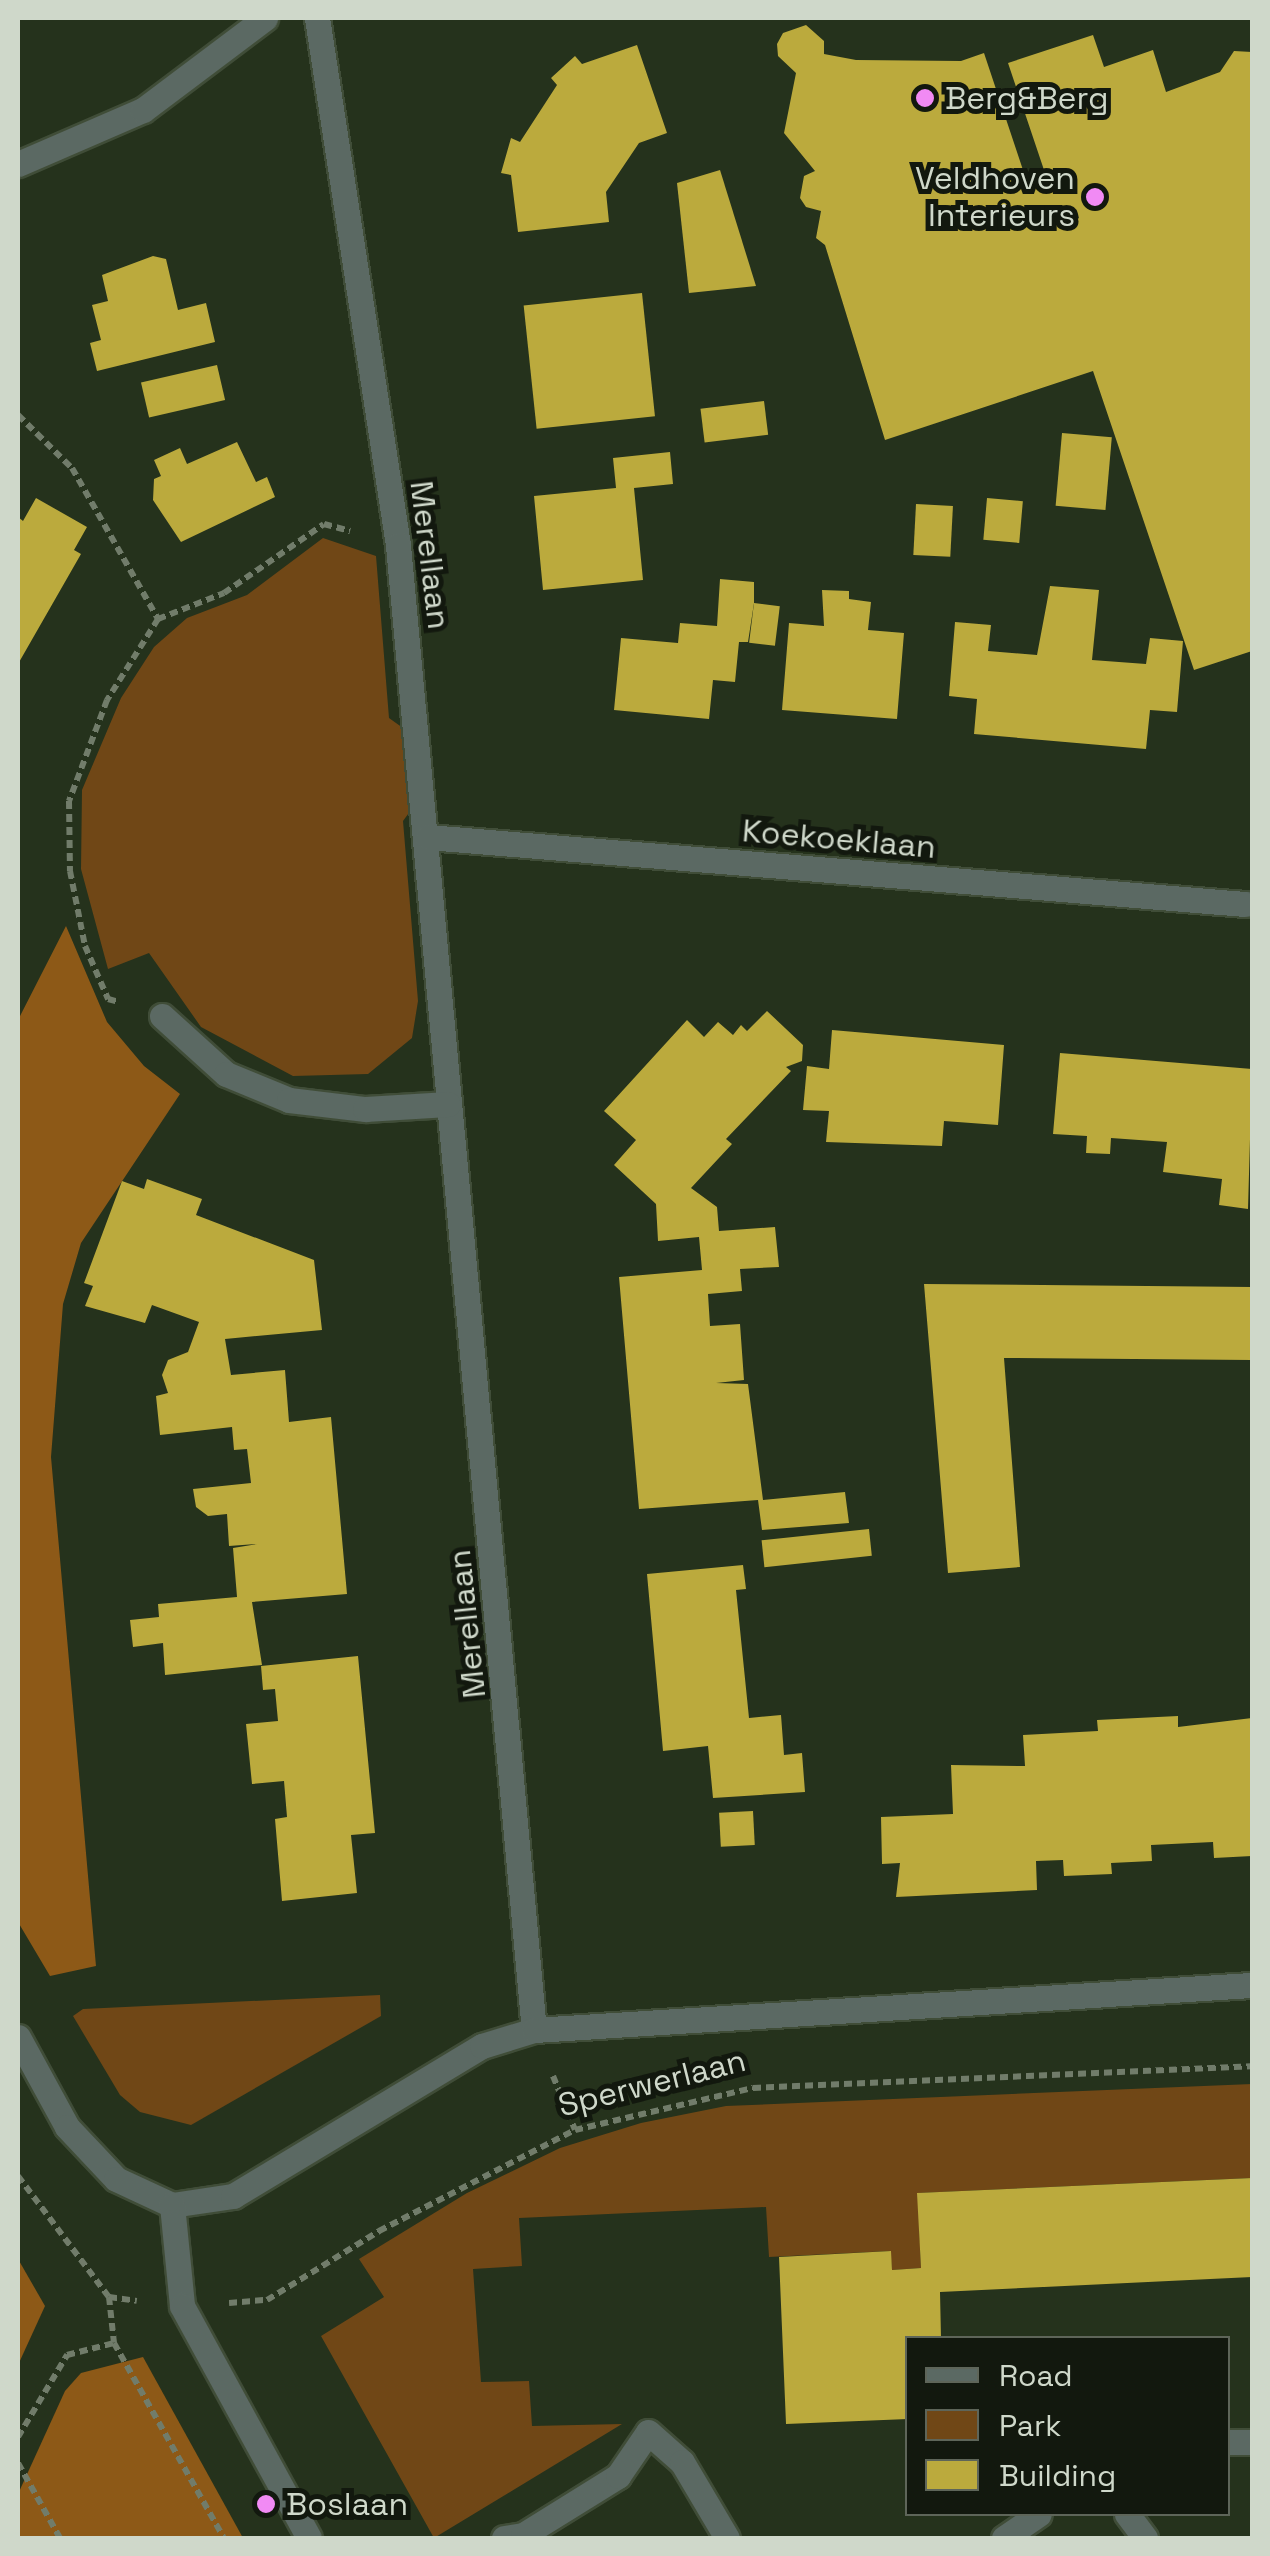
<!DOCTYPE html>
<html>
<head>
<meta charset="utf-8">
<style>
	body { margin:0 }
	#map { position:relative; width:1270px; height:2556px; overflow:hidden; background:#25321c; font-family:"Space Grotesk",sans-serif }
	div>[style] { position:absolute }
	.green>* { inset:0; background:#704716 }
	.forest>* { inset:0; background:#8d5917 }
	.building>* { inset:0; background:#bbaa3d; transform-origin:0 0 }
	.path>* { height:6px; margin-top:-3px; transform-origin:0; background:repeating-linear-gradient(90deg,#717c6a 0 8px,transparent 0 13px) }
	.roads { filter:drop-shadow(2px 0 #404d38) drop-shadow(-2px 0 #404d38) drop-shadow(0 2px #404d38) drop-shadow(0 -2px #404d38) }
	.minor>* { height:25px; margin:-12.5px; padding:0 12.5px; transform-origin:12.5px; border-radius:12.5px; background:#5b6963 }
	.dots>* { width:28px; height:28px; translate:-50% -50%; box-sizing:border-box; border:5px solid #12180e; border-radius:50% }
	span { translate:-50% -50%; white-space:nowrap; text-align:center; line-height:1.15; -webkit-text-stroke:10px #12180e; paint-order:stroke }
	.poi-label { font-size:32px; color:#cfd8ca }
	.left { translate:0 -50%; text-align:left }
	.right { translate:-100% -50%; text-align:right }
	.street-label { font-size:32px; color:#cfd8ca }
	.frame { position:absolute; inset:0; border:20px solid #cfd8ca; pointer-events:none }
	.legend { position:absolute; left:905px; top:2336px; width:325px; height:180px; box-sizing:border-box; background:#12180e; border:2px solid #5e6559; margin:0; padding:12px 18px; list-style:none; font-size:30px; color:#cfd8ca }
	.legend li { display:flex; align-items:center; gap:20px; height:50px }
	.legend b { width:50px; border:2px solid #5e6559 }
</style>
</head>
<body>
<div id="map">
	<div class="green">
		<i style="clip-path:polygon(323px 538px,376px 556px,389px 718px,403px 728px,411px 810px,403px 821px,418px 1001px,412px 1038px,368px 1074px,293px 1076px,201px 1027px,149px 953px,108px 969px,81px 869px,82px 790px,121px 698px,154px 647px,187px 618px,247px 595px)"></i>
		<i style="clip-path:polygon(380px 1995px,381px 2016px,191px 2125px,140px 2112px,120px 2095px,73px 2016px,83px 2009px)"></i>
		<i style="clip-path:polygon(1252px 2084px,1252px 2178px,918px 2193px,921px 2268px,892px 2270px,890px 2251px,769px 2257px,766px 2207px,519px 2218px,522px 2266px,473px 2269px,481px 2382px,529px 2381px,532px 2426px,622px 2424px,434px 2538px,321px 2336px,384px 2297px,359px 2259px,467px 2193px,560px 2148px,641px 2123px,726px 2106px)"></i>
	</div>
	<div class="forest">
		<i style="clip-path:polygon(66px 926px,107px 1022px,144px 1066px,180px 1094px,81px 1243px,63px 1304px,51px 1457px,96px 1966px,50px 1976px,18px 1922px,18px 1020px)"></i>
		<i style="clip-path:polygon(18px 2259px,45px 2306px,18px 2365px)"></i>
		<i style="clip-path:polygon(143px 2357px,243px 2538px,18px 2538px,18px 2494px,65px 2391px,81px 2373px)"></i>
	</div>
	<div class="building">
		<i style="clip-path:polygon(806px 25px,824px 41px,824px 54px,856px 60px,961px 61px,984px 53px,1025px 176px,1044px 170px,1008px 63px,1093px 35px,1104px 67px,1153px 50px,1166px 92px,1220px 72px,1234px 51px,1252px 52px,1252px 651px,1194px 670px,1093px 371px,885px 440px,825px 245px,816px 238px,821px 211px,806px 207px,800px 198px,804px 176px,815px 171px,784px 133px,796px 73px,778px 56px,777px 44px,783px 33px)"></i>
		<i style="clip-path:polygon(637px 45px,667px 133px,639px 143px,606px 192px,609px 222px,518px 232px,511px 175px,501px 173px,511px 138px,520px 142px,557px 85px,551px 78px,575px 56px,582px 64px)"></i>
		<i style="clip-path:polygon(720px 170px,756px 286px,689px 293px,677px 183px)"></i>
		<i style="clip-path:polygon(153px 256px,166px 259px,178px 310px,206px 303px,215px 342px,97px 371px,90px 343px,101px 340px,92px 305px,108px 301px,102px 275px)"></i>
		<i style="left:642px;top:293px;width:124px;height:119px;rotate:84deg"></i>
		<i style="left:217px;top:365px;width:36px;height:78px;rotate:77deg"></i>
		<i style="left:764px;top:401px;width:34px;height:64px;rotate:83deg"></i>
		<i style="left:1062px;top:433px;width:50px;height:73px;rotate:5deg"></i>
		<i style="clip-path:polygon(237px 442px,256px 482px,267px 477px,275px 497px,181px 542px,153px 500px,154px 479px,161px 476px,154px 460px,180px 448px,187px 464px)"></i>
		<i style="clip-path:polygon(670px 452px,673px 484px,634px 488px,643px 580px,543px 590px,534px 496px,616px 488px,613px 458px)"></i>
		<i style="clip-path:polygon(36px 498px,87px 527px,74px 550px,81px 554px,18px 664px,18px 517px,23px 521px)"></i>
		<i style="left:987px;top:498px;width:36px;height:42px;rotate:5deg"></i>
		<i style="left:916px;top:504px;width:37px;height:51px;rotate:3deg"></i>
		<i style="clip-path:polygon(720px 579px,754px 582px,754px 603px,748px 642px,739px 642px,735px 682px,713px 680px,709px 719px,614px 710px,621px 638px,678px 643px,680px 623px,717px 626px)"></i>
		<i style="clip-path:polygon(1050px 586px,1099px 590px,1092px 660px,1146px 664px,1150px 638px,1183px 641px,1177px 712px,1150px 710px,1146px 749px,974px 734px,977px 699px,949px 696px,955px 622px,991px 625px,988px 651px,1037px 655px)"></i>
		<i style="clip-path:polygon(822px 590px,849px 591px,849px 599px,871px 602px,868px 630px,904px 633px,897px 719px,782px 710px,789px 623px,824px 626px)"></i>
		<i style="left:754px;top:603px;width:26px;height:40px;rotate:7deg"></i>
		<i style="clip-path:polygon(767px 1011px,803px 1045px,802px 1061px,786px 1067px,791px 1071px,726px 1139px,732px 1144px,691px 1188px,717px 1207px,719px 1231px,775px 1227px,779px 1267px,740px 1269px,742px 1291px,708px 1294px,710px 1326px,740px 1324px,744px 1380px,716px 1383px,748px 1384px,763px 1500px,845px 1492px,849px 1523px,762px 1530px,758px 1500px,639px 1509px,619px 1277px,702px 1270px,699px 1237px,658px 1241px,656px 1204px,614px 1165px,636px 1140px,604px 1111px,687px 1020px,704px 1037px,718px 1022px,733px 1035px,741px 1025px,747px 1031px)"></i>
		<i style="clip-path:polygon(832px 1030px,1004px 1045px,998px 1125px,944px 1121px,942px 1146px,826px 1142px,829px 1111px,803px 1110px,807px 1066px,829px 1069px)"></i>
		<i style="clip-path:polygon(1060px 1053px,1252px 1069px,1248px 1209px,1219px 1205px,1222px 1179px,1163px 1172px,1167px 1142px,1111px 1138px,1110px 1154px,1086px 1153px,1087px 1136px,1053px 1134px)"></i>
		<i style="clip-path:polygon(147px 1179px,202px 1199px,196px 1215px,314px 1260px,322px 1330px,225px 1339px,231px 1375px,285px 1370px,289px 1422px,331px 1417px,347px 1594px,252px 1602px,262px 1665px,165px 1675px,163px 1643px,133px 1647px,130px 1620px,159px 1617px,158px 1604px,237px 1597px,233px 1548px,257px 1544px,229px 1546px,227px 1514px,208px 1516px,196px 1507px,193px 1489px,251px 1483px,247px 1449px,234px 1450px,232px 1427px,160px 1435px,156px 1396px,168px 1393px,162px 1375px,168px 1360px,188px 1352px,199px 1322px,152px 1305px,145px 1323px,85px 1306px,93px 1286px,84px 1283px,122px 1181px,144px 1189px)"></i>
		<i style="clip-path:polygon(924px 1284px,1252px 1287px,1252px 1360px,1004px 1358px,1020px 1567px,948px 1573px)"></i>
		<i style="left:869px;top:1529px;width:27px;height:108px;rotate:84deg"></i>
		<i style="clip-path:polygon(743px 1565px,746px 1589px,736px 1590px,749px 1718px,781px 1715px,784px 1755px,802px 1753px,805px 1792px,713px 1798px,708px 1746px,663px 1751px,647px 1574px)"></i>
		<i style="clip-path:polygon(358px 1656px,375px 1833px,351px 1835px,357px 1893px,282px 1901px,275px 1819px,287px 1817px,284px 1781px,252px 1784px,246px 1724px,278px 1721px,275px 1689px,263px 1690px,261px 1666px)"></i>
		<i style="clip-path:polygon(1178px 1716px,1178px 1727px,1252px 1718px,1252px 1856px,1214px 1858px,1213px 1842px,1151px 1845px,1152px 1861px,1111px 1863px,1112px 1874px,1064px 1876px,1063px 1860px,1036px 1861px,1037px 1890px,896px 1897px,900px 1863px,882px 1864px,881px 1817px,953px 1814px,951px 1765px,1025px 1766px,1023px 1735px,1098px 1731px,1097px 1720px)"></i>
		<i style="left:753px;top:1811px;width:34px;height:34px;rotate:87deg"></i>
		<i style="clip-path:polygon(1252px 2178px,1252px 2277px,940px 2292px,941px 2338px,908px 2338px,908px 2419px,786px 2424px,779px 2257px,891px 2251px,892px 2270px,921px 2268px,917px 2193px)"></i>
	</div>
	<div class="path">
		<i style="left:18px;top:415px;width:76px;rotate:44.5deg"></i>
		<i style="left:72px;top:468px;width:174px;rotate:60.3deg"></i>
		<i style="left:158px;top:619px;width:96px;rotate:122.2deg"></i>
		<i style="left:107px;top:700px;width:108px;rotate:110.6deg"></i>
		<i style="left:69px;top:801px;width:70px;rotate:89.2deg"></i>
		<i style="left:70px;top:871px;width:76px;rotate:78.7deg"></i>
		<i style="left:85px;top:946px;width:58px;rotate:66.5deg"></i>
		<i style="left:108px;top:999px;width:11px;rotate:15deg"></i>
		<i style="left:158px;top:619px;width:71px;rotate:-21.5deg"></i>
		<i style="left:224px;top:593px;width:121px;rotate:-34.6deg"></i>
		<i style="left:324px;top:524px;width:27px;rotate:15deg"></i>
		<i style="left:553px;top:2076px;width:58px;rotate:67.8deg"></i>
		<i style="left:18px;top:2176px;width:151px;rotate:53.1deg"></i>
		<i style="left:109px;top:2297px;width:46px;rotate:83.8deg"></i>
		<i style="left:114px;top:2343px;width:224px;rotate:60.6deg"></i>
		<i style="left:109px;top:2297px;width:28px;rotate:8deg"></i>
		<i style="left:229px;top:2303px;width:38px;rotate:-5deg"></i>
		<i style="left:267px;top:2300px;width:132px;rotate:-31.6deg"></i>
		<i style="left:379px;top:2231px;width:220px;rotate:-27.3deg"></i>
		<i style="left:575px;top:2130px;width:183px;rotate:-13.3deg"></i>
		<i style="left:753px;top:2088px;width:499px;rotate:-2.5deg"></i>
		<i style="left:18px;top:2437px;width:96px;rotate:-59.1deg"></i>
		<i style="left:67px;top:2355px;width:49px;rotate:-14.3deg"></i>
		<i style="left:18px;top:2463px;width:86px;rotate:60.8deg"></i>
	</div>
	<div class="roads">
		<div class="minor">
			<i style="left:317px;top:18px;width:533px;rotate:81.26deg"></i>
			<i style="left:398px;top:545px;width:1491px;rotate:84.77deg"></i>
			<i style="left:18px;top:164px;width:136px;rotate:-23.4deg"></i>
			<i style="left:143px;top:110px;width:153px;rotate:-37deg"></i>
			<i style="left:428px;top:837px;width:820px;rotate:4.69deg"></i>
			<i style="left:162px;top:1016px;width:86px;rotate:42.2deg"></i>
			<i style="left:226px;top:1074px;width:68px;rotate:22.4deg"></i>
			<i style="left:289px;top:1100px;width:77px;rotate:6.8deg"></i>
			<i style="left:365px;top:1109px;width:83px;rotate:-3.4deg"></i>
			<i style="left:18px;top:2037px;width:102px;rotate:61.4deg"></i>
			<i style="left:67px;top:2127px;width:71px;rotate:46.7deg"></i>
			<i style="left:116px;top:2179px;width:62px;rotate:24.9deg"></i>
			<i style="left:172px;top:2205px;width:62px;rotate:-8.4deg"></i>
			<i style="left:233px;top:2196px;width:291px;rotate:-31.1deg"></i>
			<i style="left:482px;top:2046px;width:54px;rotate:-17.1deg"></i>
			<i style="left:534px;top:2030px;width:719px;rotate:-3.59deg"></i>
			<i style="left:172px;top:2205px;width:101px;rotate:84.3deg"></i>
			<i style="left:182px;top:2306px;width:264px;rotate:61.3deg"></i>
			<i style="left:1228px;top:2442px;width:24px"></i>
			<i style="left:1127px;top:2514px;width:30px;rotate:53deg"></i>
			<i style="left:504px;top:2538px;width:19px;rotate:-9deg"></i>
			<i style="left:523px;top:2535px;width:112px;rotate:-31.8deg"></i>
			<i style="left:618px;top:2476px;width:53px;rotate:-55.7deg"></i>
			<i style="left:648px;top:2432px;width:45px;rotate:41.4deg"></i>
			<i style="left:682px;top:2462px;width:88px;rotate:59.4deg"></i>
			<i style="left:1004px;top:2538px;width:42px;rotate:-34.4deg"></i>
		</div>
	</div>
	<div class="dots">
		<i style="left:925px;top:98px;background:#f18af4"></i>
		<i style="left:1095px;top:197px;background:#f18af4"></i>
		<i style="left:266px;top:2504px;background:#f18af4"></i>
	</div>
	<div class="poi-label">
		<span class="left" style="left:945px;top:98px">Berg&amp;Berg</span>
		<span class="right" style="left:1075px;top:197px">Veldhoven<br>Interieurs</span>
		<span class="left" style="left:286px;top:2504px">Boslaan</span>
	</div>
	<div class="street-label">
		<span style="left:430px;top:555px;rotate:83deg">Merellaan</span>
		<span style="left:839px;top:839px;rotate:5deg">Koekoeklaan</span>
		<span style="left:467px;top:1624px;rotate:-96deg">Merellaan</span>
		<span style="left:652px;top:2083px;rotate:-14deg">Sperwerlaan</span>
	</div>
	<div class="frame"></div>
	<ul class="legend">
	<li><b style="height:12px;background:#5b6963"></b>Road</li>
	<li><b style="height:28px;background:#704716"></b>Park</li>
	<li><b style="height:28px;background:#bbaa3d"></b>Building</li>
	</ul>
</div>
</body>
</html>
